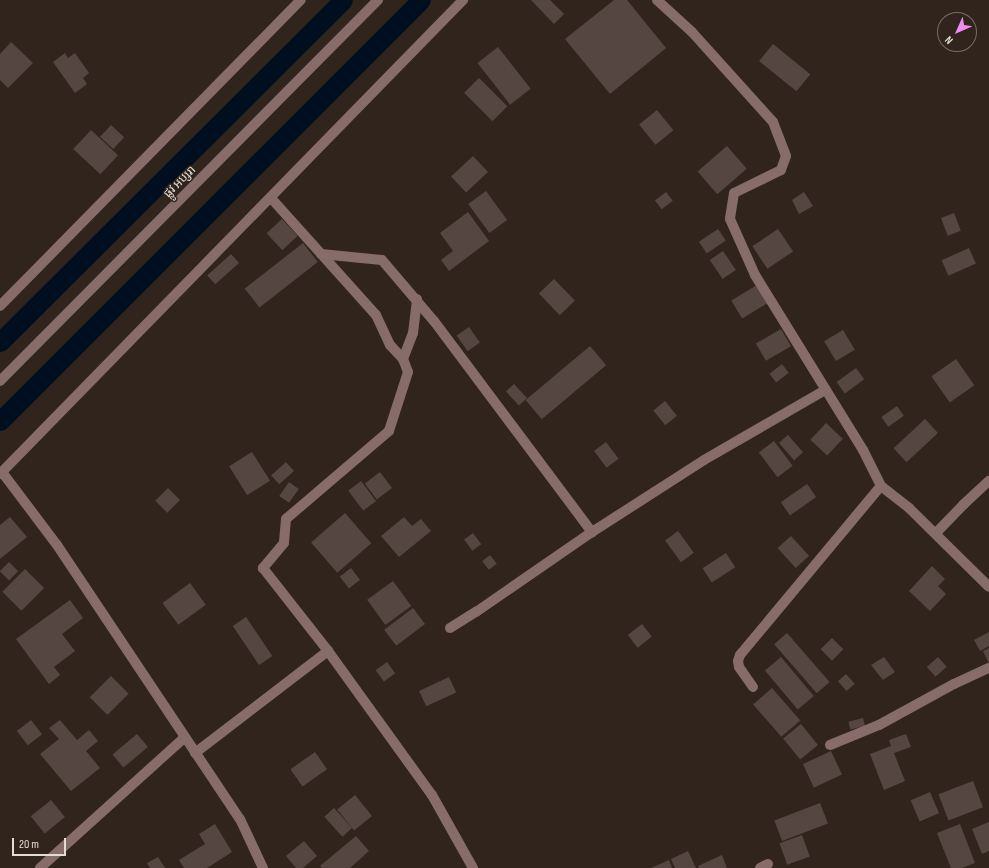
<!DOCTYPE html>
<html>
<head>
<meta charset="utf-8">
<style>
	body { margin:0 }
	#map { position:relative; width:989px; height:868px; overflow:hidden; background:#31241c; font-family:"Sofia Sans Condensed","Noto Sans Khmer",sans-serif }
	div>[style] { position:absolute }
	.canal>* { height:19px; margin:-9.5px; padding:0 9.5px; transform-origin:9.5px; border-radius:9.5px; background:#000f1f }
	.building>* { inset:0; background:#564641; transform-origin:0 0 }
	.minor>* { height:10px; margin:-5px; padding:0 5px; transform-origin:5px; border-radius:5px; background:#876d69 }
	span { translate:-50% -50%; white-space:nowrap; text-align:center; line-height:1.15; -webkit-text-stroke:3px #31241c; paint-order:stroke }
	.street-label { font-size:12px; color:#e3dbd5 }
	.north { position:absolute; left:937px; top:12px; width:40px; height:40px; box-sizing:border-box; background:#31241c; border:1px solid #786d66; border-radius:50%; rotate:225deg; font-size:11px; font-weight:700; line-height:16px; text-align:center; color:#e3dbd5 }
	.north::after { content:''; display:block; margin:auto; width:14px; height:18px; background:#f08bf6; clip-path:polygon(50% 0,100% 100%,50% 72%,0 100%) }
	.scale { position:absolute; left:12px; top:838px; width:54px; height:18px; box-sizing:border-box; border:2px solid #e3dbd5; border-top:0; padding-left:5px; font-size:12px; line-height:14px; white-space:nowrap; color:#e3dbd5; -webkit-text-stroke:3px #31241c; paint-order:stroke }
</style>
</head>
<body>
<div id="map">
	<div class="canal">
		<i style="left:0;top:342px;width:484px;rotate:-44.9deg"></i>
		<i style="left:0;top:421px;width:595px;rotate:-45deg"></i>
	</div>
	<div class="building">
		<i style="clip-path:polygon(531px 0,550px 0,564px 14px,554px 24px)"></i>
		<i style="clip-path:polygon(614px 0,627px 0,666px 48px,610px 94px,565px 39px)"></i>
		<i style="clip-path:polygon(11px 42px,33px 63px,8px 88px,0 80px,0 54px)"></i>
		<i style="left:773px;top:44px;width:48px;height:22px;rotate:39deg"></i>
		<i style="left:498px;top:47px;width:53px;height:26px;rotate:52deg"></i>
		<i style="clip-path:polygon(65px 53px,68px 58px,75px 53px,89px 73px,83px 78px,87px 84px,75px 93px,53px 62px)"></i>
		<i style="left:479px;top:78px;width:40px;height:21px;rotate:45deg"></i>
		<i style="left:657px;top:110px;width:26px;height:23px;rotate:51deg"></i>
		<i style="left:111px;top:125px;width:18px;height:16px;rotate:43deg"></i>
		<i style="left:91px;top:130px;width:37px;height:26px;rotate:43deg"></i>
		<i style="left:727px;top:146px;width:30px;height:39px;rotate:49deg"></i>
		<i style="left:473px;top:156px;width:22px;height:30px;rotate:47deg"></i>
		<i style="left:486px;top:191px;width:36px;height:22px;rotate:54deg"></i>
		<i style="left:666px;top:192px;width:11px;height:14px;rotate:52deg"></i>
		<i style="clip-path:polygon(804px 192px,813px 206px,799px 214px,792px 200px)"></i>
		<i style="clip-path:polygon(468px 212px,489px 241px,449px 271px,441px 260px,453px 251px,440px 233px)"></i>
		<i style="left:954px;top:213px;width:19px;height:14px;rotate:69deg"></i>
		<i style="left:282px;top:219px;width:23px;height:21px;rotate:47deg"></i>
		<i style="left:718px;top:229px;width:14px;height:23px;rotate:56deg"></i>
		<i style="left:778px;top:229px;width:27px;height:31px;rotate:56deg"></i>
		<i style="left:303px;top:243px;width:24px;height:74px;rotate:52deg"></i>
		<i style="left:969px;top:248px;width:17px;height:30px;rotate:66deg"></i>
		<i style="left:723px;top:251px;width:23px;height:16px;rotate:56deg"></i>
		<i style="left:231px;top:254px;width:12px;height:32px;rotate:48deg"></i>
		<i style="left:554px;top:279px;width:30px;height:21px;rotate:46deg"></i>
		<i style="left:757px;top:285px;width:21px;height:30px;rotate:59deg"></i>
		<i style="left:469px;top:327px;width:19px;height:15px;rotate:55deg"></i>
		<i style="left:781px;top:329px;width:20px;height:29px;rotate:60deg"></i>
		<i style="left:843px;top:330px;width:23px;height:22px;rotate:59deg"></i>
		<i style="left:590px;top:346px;width:25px;height:84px;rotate:50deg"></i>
		<i style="left:956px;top:359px;width:32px;height:30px;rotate:55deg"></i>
		<i style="left:782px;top:364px;width:11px;height:16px;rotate:52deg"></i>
		<i style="left:856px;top:368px;width:14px;height:24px;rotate:54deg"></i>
		<i style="left:514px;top:384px;width:19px;height:11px;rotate:47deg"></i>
		<i style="left:665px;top:401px;width:19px;height:15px;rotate:51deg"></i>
		<i style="left:897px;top:406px;width:12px;height:19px;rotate:55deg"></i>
		<i style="left:925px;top:419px;width:19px;height:43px;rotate:47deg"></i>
		<i style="left:826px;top:423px;width:23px;height:23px;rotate:43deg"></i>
		<i style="left:788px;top:435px;width:23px;height:12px;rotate:49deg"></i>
		<i style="left:774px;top:441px;width:31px;height:19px;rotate:53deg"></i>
		<i style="left:606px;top:442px;width:21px;height:15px;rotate:53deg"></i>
		<i style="left:252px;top:452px;width:34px;height:27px;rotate:58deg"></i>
		<i style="left:286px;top:462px;width:12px;height:20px;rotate:48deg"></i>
		<i style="left:380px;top:472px;width:20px;height:19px;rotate:53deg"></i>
		<i style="left:361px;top:481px;width:25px;height:16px;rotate:53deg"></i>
		<i style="left:289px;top:482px;width:12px;height:17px;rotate:35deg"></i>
		<i style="left:807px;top:484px;width:16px;height:32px;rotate:55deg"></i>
		<i style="left:168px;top:488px;width:17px;height:18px;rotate:45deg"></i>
		<i style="left:345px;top:513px;width:40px;height:45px;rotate:49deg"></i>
		<i style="clip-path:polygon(10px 517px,27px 537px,0 559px,0 525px)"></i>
		<i style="clip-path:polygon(404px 517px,412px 526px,421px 519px,431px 531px,399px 557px,381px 536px)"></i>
		<i style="left:678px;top:531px;width:27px;height:16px;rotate:54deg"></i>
		<i style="left:473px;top:533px;width:14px;height:11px;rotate:54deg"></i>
		<i style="left:791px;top:536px;width:27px;height:18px;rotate:48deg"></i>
		<i style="left:726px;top:553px;width:17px;height:28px;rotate:57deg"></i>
		<i style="left:490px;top:555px;width:11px;height:10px;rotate:52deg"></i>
		<i style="left:9px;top:562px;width:13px;height:13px;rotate:45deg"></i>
		<i style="clip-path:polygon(932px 566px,945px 579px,938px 586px,946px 594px,930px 611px,909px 591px)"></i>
		<i style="left:351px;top:568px;width:15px;height:14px;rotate:53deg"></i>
		<i style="left:25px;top:569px;width:27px;height:32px;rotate:45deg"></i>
		<i style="left:393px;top:581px;width:31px;height:32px;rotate:54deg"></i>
		<i style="left:190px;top:583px;width:27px;height:34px;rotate:54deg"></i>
		<i style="clip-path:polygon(70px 600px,83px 618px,62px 634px,75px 651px,54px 667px,60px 675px,49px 684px,16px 639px)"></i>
		<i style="left:413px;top:608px;width:20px;height:36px;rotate:53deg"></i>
		<i style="left:246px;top:617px;width:47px;height:16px;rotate:56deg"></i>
		<i style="left:642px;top:624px;width:16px;height:18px;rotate:52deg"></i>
		<i style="clip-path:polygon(989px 632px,989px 646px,980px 651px,974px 640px)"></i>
		<i style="left:787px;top:633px;width:65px;height:17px;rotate:49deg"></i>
		<i style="left:832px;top:638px;width:16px;height:16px;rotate:45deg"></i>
		<i style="clip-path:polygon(989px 648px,989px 664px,983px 651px)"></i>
		<i style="left:781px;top:657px;width:51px;height:21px;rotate:50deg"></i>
		<i style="clip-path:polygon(884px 657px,895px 672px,883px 680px,871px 665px)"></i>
		<i style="left:938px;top:657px;width:13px;height:15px;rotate:48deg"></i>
		<i style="left:387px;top:662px;width:14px;height:14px;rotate:54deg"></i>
		<i style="left:846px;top:674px;width:13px;height:11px;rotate:48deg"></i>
		<i style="left:111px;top:676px;width:25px;height:30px;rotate:45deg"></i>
		<i style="left:449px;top:677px;width:17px;height:33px;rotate:65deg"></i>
		<i style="left:772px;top:688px;width:43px;height:25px;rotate:49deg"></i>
		<i style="left:863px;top:718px;width:8px;height:15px;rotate:76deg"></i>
		<i style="left:31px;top:720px;width:18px;height:18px;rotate:52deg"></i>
		<i style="clip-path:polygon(60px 720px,77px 740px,89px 730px,98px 741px,86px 751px,100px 768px,71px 791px,40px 754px,59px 739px,49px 728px)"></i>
		<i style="left:801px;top:724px;width:27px;height:23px;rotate:51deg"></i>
		<i style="left:137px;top:734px;width:17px;height:32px;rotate:50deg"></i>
		<i style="clip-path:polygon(906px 734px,911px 747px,894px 753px,905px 781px,884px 790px,870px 754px,891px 746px,889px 740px)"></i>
		<i style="left:831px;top:751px;width:26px;height:31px;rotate:65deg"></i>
		<i style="left:315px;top:752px;width:21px;height:30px;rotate:55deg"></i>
		<i style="left:973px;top:781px;width:28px;height:37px;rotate:69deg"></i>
		<i style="left:930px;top:792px;width:23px;height:21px;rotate:67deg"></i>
		<i style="left:355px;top:795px;width:27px;height:23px;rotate:51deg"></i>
		<i style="left:51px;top:800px;width:22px;height:26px;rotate:51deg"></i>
		<i style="left:820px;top:803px;width:22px;height:49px;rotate:69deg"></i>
		<i style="left:334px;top:808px;width:27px;height:13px;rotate:48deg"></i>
		<i style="clip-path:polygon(989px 822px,989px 851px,982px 854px,972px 829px)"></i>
		<i style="clip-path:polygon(215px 824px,232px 852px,207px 868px,184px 868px,179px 860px,205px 844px,199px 834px)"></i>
		<i style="clip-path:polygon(960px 824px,975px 863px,962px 868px,951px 868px,937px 833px)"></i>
		<i style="left:802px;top:835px;width:23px;height:24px;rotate:70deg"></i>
		<i style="clip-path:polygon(356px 836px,369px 851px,350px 868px,322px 868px,320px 866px)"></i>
		<i style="clip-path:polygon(304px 841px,317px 856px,303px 868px,296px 868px,286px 856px)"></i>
		<i style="clip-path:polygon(688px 851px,696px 868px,675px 868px,671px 859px)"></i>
		<i style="clip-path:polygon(722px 855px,727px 868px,699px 868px,698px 866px)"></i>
		<i style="clip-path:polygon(158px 857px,165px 868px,150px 868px,147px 863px)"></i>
		<i style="clip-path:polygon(669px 860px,672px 868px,651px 868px)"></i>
	</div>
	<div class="minor">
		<i style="left:657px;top:0;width:47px;rotate:42.4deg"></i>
		<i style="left:692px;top:32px;width:121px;rotate:48deg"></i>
		<i style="left:773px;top:122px;width:36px;rotate:69deg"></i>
		<i style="left:786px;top:156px;width:15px;rotate:110deg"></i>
		<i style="left:781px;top:170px;width:52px;rotate:153.9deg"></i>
		<i style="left:734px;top:193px;width:26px;rotate:99deg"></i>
		<i style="left:730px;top:219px;width:61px;rotate:65.9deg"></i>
		<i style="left:755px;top:275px;width:206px;rotate:58.3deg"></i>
		<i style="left:863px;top:450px;width:40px;rotate:63.4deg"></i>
		<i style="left:881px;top:486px;width:36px;rotate:38deg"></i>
		<i style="left:909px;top:508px;width:112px;rotate:44.6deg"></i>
		<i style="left:271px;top:198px;width:157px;rotate:48.1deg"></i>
		<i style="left:376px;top:315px;width:33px;rotate:65deg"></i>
		<i style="left:390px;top:345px;width:19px;rotate:47deg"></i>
		<i style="left:403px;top:359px;width:14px;rotate:69deg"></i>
		<i style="left:408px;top:372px;width:62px;rotate:107.9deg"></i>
		<i style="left:389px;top:431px;width:135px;rotate:139.5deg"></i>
		<i style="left:286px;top:519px;width:24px;rotate:95deg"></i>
		<i style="left:284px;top:543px;width:33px;rotate:130deg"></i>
		<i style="left:263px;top:568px;width:105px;rotate:51.9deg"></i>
		<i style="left:328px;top:651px;width:178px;rotate:54.2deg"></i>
		<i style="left:432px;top:795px;width:84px;rotate:60.7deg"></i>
		<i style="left:321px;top:254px;width:61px;rotate:5.6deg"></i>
		<i style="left:382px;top:260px;width:80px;rotate:49.6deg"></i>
		<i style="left:434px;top:321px;width:264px;rotate:53.2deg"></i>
		<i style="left:0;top:306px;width:429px;rotate:-45.5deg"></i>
		<i style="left:403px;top:359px;width:28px;rotate:-69deg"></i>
		<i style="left:413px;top:333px;width:34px;rotate:-83deg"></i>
		<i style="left:0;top:381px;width:537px;rotate:-45.23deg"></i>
		<i style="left:2px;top:472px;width:91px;rotate:53deg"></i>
		<i style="left:57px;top:545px;width:329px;rotate:56.3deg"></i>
		<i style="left:240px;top:819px;width:54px;rotate:64.9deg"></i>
		<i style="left:0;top:474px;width:663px;rotate:-45.67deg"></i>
		<i style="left:936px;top:533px;width:40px;rotate:-46deg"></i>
		<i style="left:964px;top:504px;width:34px;rotate:-43deg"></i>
		<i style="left:450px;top:628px;width:31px;rotate:-32deg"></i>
		<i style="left:476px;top:612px;width:141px;rotate:-34.6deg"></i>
		<i style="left:592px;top:532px;width:133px;rotate:-32.7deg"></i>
		<i style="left:704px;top:460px;width:140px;rotate:-30deg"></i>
		<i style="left:753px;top:687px;width:24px;rotate:-125deg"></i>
		<i style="left:739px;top:667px;width:6px;rotate:-99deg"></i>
		<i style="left:738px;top:661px;width:6px;rotate:-72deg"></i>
		<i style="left:740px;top:655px;width:220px;rotate:-50.2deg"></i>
		<i style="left:830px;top:745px;width:53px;rotate:-22.2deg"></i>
		<i style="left:879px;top:725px;width:85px;rotate:-28.7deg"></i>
		<i style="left:954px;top:684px;width:38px;rotate:-25deg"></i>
		<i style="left:195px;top:753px;width:168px;rotate:-37.5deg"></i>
		<i style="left:40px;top:868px;width:194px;rotate:-42.1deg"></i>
		<i style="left:760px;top:868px;width:9px;rotate:-27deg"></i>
	</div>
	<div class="street-label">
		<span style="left:180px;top:182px;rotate:-45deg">ផ្លូវ អប្សរា</span>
	</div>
	<div class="north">N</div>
	<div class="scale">20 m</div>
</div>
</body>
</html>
